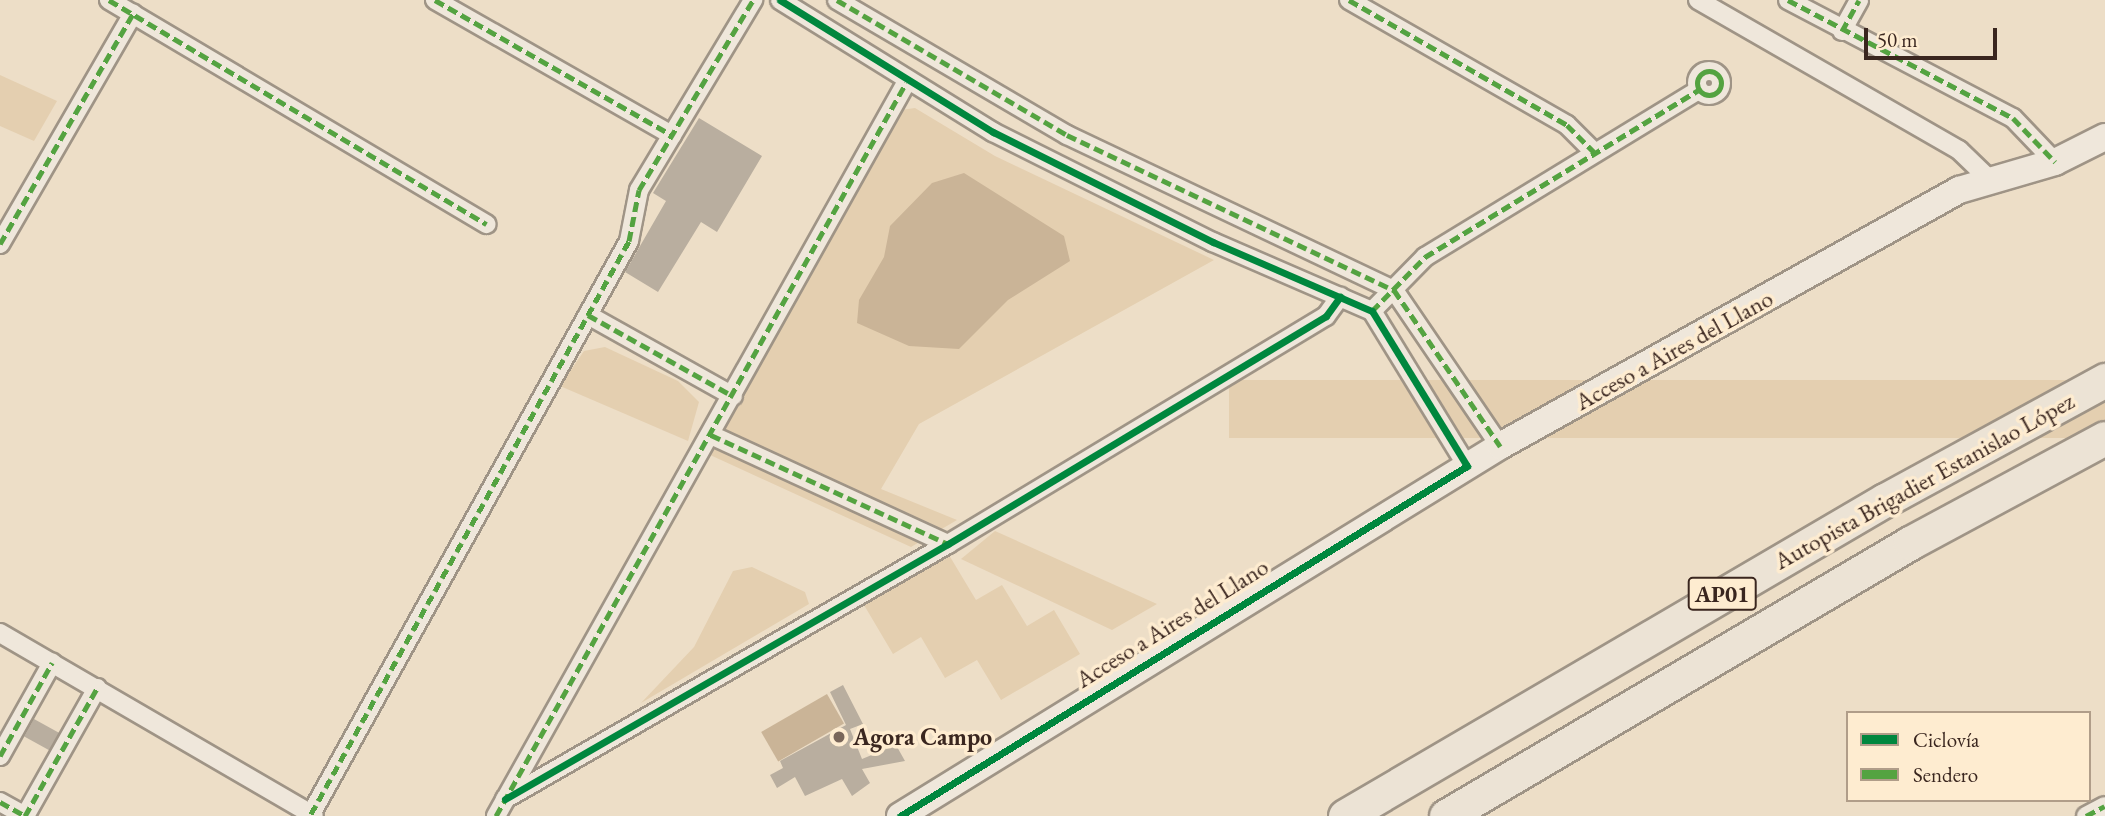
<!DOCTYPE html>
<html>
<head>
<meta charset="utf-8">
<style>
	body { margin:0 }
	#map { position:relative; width:2105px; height:816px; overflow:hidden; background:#eddec7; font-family:"EB Garamond",serif }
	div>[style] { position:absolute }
	.green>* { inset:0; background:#e4cfb0; transform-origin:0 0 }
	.water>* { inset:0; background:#cab497; transform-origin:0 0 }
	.building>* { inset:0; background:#b9ae9f; transform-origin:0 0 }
	.roads { filter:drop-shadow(2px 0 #9f9486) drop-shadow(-2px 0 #9f9486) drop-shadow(0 2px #9f9486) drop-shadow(0 -2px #9f9486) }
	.street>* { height:18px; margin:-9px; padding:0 9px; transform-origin:9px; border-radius:9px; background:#efe7db }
	.street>.ring { margin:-9px; padding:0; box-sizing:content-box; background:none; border:18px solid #efe7db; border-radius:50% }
	.secondary>* { height:26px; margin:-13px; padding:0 13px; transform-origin:13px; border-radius:13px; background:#efe7db }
	.highway>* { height:33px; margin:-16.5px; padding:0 16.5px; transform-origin:16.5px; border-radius:16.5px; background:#ece3d5 }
	.quiet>* { height:5px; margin-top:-2.5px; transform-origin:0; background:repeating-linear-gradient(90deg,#54a341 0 10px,transparent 0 15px) }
	.quiet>.ring { margin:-2.5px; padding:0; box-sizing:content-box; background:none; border:5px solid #54a341; border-radius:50% }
	.cycleway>* { height:7px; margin:-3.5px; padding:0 3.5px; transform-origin:3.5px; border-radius:3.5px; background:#00873e }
	.dots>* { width:19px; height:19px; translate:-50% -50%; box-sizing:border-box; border:4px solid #feecd0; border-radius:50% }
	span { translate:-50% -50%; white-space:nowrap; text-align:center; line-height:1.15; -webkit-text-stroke:7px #feecd0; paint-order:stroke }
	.shield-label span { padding:2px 5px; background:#feecd0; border:2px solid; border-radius:5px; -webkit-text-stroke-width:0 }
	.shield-label { font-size:23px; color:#3a261f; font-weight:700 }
	.street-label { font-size:24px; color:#3a261f }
	.poi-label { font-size:24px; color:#3a261f; font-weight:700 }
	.left { translate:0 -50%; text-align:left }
	.legend { position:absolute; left:1846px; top:711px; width:245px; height:91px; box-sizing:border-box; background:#feecd0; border:2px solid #b09d89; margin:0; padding:9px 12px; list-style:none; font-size:21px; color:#3a261f }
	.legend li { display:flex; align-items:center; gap:14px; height:35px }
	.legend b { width:35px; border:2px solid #b09d89 }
	.scale { position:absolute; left:1864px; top:28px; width:133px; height:32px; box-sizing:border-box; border:4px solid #3a261f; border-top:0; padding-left:9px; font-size:21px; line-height:24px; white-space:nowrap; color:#3a261f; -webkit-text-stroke:5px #feecd0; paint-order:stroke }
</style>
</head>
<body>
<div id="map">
	<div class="green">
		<i style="clip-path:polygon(0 75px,57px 101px,34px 141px,0 126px)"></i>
		<i style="clip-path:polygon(915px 108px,995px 156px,1214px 260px,919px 424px,881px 489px,957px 520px,911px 547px,708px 454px,901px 110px)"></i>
		<i style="clip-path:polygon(605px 347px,678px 381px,699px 402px,688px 441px,560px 386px,584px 351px)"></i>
		<i style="left:2105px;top:380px;width:58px;height:876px;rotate:90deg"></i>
		<i style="clip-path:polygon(995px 531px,1157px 604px,1112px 630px,961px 559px)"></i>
		<i style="clip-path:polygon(949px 555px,976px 600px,1002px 585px,1027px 626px,1054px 610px,1080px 654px,1001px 700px,977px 660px,945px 678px,921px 637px,893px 654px,864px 605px)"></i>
		<i style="clip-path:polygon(752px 567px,805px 592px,809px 604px,641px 703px,694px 647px,733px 571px)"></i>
	</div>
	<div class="water">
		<i style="clip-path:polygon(964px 173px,1064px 236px,1070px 261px,1008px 300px,959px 349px,909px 346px,857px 323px,859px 300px,884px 257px,890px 226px,932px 183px)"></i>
		<i style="left:827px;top:694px;width:34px;height:76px;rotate:60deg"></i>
	</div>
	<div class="building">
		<i style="clip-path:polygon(699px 118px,762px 156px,717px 232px,701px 222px,658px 292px,625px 272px,666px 201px,653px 193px)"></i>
		<i style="clip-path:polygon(843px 685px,863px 724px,850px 729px,862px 759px,896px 745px,905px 761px,862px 769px,870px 783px,852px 796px,842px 779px,805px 796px,795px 777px,777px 788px,770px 775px,783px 768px,780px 761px,846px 725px,830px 692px)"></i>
		<i style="left:34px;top:719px;width:29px;height:20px;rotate:29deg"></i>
	</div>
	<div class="roads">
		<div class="street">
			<i style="left:109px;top:0;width:439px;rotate:30.7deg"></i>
			<i style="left:435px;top:0;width:273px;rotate:29.7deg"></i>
			<i style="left:780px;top:0;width:251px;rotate:31.8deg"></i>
			<i style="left:993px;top:132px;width:246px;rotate:26.6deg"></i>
			<i style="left:1213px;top:242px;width:173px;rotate:23.5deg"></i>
			<i style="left:1372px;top:311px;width:182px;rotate:58.5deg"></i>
			<i style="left:837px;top:0;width:267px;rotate:30.4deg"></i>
			<i style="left:1067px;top:135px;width:362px;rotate:25.4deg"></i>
			<i style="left:1394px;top:290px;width:189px;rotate:55.8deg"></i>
			<i style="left:1349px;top:0;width:251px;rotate:29.8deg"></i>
			<i style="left:1567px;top:125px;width:38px;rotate:45deg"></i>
			<i style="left:1698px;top:0;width:301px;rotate:29.9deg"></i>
			<i style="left:1959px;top:150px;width:40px;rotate:44deg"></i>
			<i style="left:1788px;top:0;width:254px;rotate:27.7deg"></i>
			<i style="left:2013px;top:118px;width:61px;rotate:46.3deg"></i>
			<i style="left:1842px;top:31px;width:35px;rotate:-61deg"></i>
			<i class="ring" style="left:1697px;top:71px;width:6px;height:6px"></i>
			<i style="left:0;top:244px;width:266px;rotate:-60deg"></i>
			<i style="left:1372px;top:311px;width:76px;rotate:-45.5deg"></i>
			<i style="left:1425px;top:257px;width:321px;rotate:-31.4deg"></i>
			<i style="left:588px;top:315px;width:166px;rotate:29.2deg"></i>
			<i style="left:711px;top:435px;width:261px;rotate:24.7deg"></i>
			<i style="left:0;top:633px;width:363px;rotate:30.2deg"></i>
			<i style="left:0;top:756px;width:107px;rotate:-60.8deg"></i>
			<i style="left:505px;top:799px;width:511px;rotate:-29.93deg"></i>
			<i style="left:948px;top:544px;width:441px;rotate:-31.1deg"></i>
			<i style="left:1326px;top:316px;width:24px;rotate:-54deg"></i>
			<i style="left:0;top:802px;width:29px;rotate:29deg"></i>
			<i style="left:25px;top:816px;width:147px;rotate:-60.6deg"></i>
			<i style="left:311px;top:814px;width:655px;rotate:-60.97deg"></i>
			<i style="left:629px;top:241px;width:52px;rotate:-78.9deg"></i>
			<i style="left:639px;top:190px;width:222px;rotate:-59deg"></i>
			<i style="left:496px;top:816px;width:840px;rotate:-60.78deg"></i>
			<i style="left:2086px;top:816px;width:21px;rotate:-28deg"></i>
		</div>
		<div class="secondary">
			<i style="left:900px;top:816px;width:705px;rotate:-31.66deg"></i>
			<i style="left:1500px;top:446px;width:526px;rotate:-29.15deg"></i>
			<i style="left:1959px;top:190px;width:100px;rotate:-16.3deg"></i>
			<i style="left:2055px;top:162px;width:56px;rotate:-26.6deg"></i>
		</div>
		<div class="highway">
			<i style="left:1345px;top:816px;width:626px;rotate:-30.34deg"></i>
			<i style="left:1885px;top:500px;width:251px;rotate:-28.6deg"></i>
			<i style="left:1446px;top:816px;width:538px;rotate:-30.47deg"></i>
			<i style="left:1910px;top:543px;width:221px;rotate:-28.3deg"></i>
		</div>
	</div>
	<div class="quiet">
		<i style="left:109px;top:0;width:439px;rotate:30.7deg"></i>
		<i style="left:435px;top:0;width:273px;rotate:29.7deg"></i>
		<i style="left:837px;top:0;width:267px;rotate:30.4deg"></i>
		<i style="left:1067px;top:135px;width:362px;rotate:25.4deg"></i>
		<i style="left:1394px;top:290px;width:189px;rotate:55.8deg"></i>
		<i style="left:1349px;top:0;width:251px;rotate:29.8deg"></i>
		<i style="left:1567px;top:125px;width:38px;rotate:45deg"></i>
		<i style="left:1788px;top:0;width:254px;rotate:27.7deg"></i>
		<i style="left:2013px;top:118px;width:61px;rotate:46.3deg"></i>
		<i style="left:1842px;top:31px;width:35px;rotate:-61deg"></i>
		<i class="ring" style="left:1697px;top:71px;width:19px;height:19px"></i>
		<i style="left:0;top:244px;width:266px;rotate:-60deg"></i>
		<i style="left:1372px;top:311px;width:76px;rotate:-45.5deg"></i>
		<i style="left:1425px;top:257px;width:321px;rotate:-31.4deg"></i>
		<i style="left:588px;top:315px;width:166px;rotate:29.2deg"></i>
		<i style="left:711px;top:435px;width:261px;rotate:24.7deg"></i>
		<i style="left:0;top:756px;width:107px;rotate:-60.8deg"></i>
		<i style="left:0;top:802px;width:29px;rotate:29deg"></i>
		<i style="left:25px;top:816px;width:147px;rotate:-60.6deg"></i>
		<i style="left:311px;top:814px;width:655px;rotate:-60.97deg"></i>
		<i style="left:629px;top:241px;width:52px;rotate:-78.9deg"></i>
		<i style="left:639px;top:190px;width:222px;rotate:-59deg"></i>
		<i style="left:496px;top:816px;width:840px;rotate:-60.78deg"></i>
		<i style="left:2086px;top:816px;width:21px;rotate:-28deg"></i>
	</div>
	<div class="cycleway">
		<i style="left:780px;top:0;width:251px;rotate:31.8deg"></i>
		<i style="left:993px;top:132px;width:246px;rotate:26.6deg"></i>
		<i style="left:1213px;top:242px;width:173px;rotate:23.5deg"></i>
		<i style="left:1372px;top:311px;width:182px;rotate:58.5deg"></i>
		<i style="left:1467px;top:466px;width:666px;rotate:148.31deg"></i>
		<i style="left:505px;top:799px;width:511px;rotate:-29.93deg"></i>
		<i style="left:948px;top:544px;width:441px;rotate:-31.1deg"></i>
		<i style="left:1326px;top:316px;width:24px;rotate:-54deg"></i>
	</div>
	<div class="dots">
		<i style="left:839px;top:737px;background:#79665a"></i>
	</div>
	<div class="shield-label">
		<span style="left:1722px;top:594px">AP01</span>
	</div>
	<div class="street-label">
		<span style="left:1674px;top:350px;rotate:-29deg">Acceso a Aires del Llano</span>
		<span style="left:1924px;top:481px;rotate:-29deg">Autopista Brigadier Estanislao López</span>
		<span style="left:1172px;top:623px;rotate:-32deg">Acceso a Aires del Llano</span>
	</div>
	<div class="poi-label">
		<span class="left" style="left:853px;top:737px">Agora Campo</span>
	</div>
	<ul class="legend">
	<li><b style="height:9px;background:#00873e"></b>Ciclovía</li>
	<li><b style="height:9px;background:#54a341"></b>Sendero</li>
	</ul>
	<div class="scale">50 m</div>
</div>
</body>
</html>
